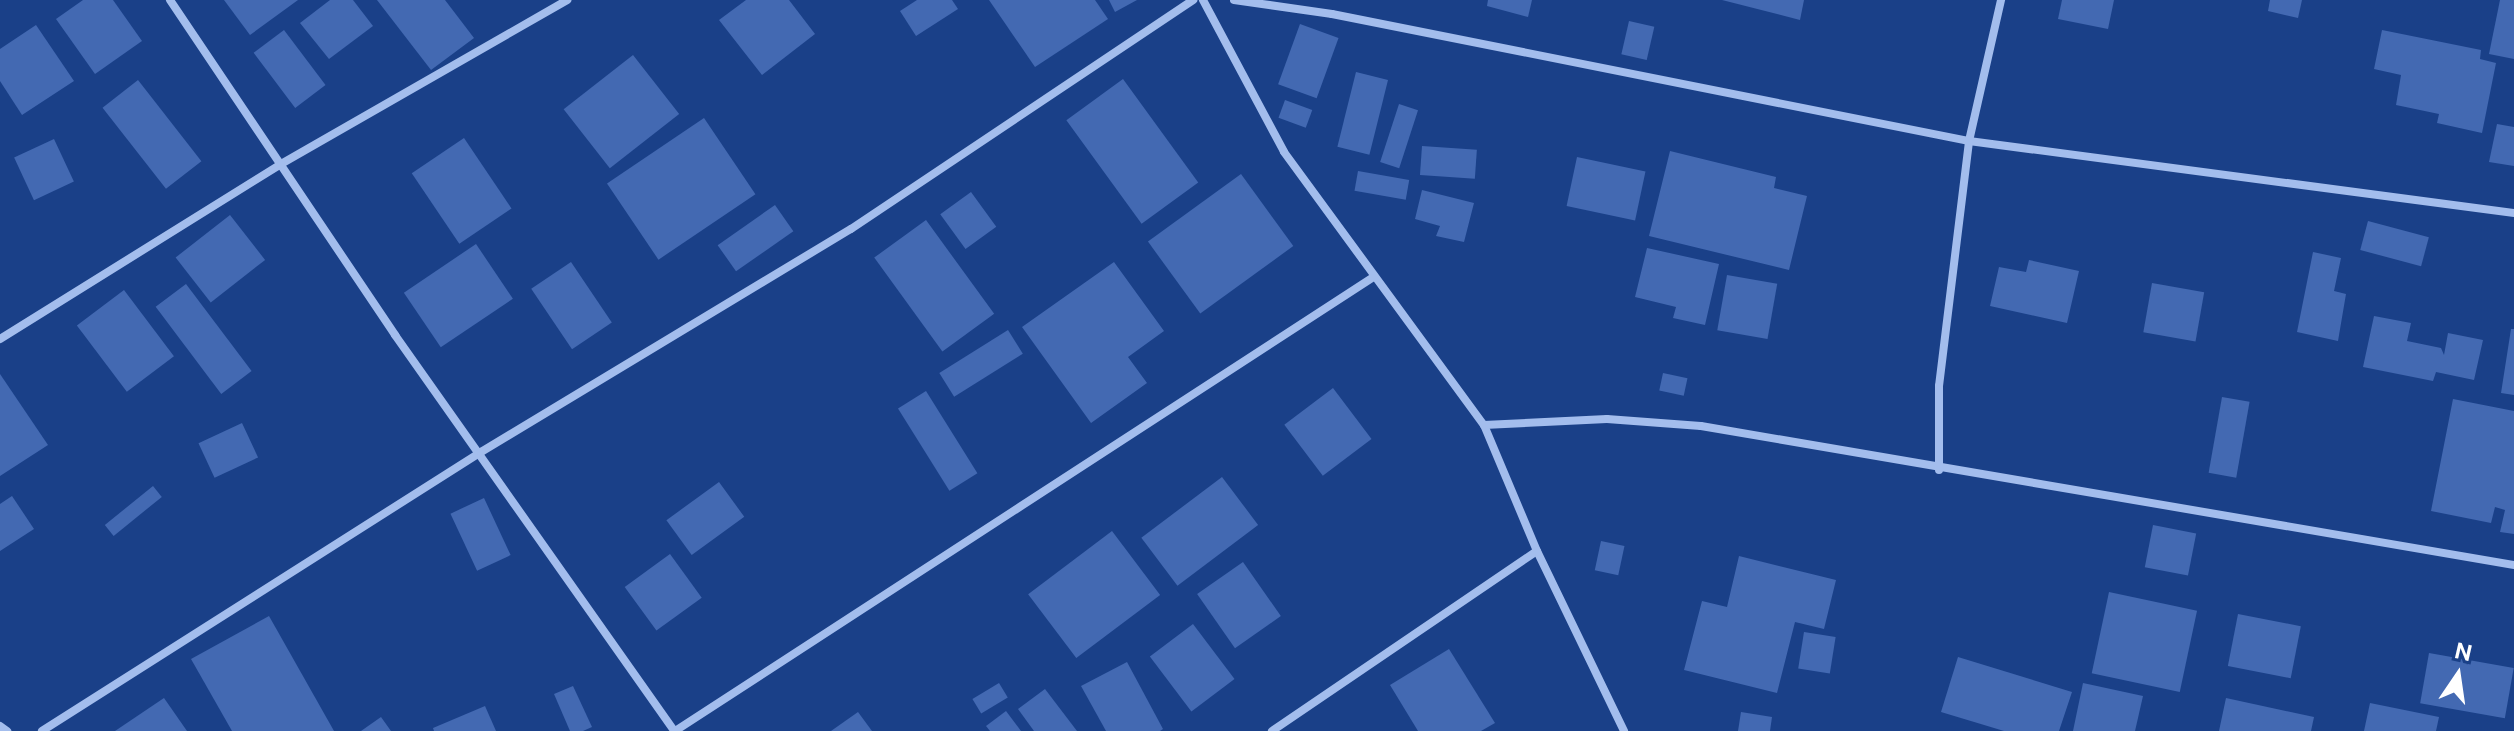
<!DOCTYPE html>
<html>
<head>
<meta charset="utf-8">
<style>
	body { margin:0 }
	#map { position:relative; width:2514px; height:731px; overflow:hidden; background:#1a4088; font-family:"Public Sans",sans-serif }
	div>[style] { position:absolute }
	.building>* { inset:0; background:#4369b2; transform-origin:0 0 }
	.street>* { height:8px; margin:-4px; padding:0 4px; transform-origin:4px; border-radius:4px; background:#a3bded }
	span { translate:-50% -50%; white-space:nowrap; text-align:center; line-height:1.15; -webkit-text-stroke:7px #1a4088; paint-order:stroke }
	.north { position:absolute; left:2418px; top:635px; width:80px; height:80px; -webkit-text-stroke:6px #1a4088; paint-order:stroke; rotate:13deg; font-size:22px; font-weight:700; line-height:32px; text-align:center; color:#fff }
	.north::after { content:''; display:block; margin:auto; width:28px; height:36px; background:#fff; clip-path:polygon(50% 0,100% 100%,50% 72%,0 100%) }
</style>
</head>
<body>
<div id="map">
	<div class="building">
		<i style="clip-path:polygon(83px 0,113px 0,142px 41px,95px 74px,56px 19px)"></i>
		<i style="clip-path:polygon(224px 0,298px 0,250px 35px)"></i>
		<i style="clip-path:polygon(330px 0,353px 0,373px 26px,329px 59px,300px 23px)"></i>
		<i style="clip-path:polygon(377px 0,445px 0,474px 38px,431px 70px)"></i>
		<i style="clip-path:polygon(746px 0,789px 0,815px 34px,762px 75px,719px 20px)"></i>
		<i style="clip-path:polygon(917px 0,952px 0,958px 9px,916px 36px,900px 11px)"></i>
		<i style="clip-path:polygon(989px 0,1095px 0,1108px 19px,1035px 67px)"></i>
		<i style="clip-path:polygon(1109px 0,1137px 0,1115px 12px)"></i>
		<i style="clip-path:polygon(1488px 0,1532px 0,1528px 17px,1487px 6px)"></i>
		<i style="clip-path:polygon(1722px 0,1804px 0,1800px 20px)"></i>
		<i style="clip-path:polygon(2062px 0,2114px 0,2108px 29px,2058px 19px)"></i>
		<i style="clip-path:polygon(2270px 0,2302px 0,2298px 18px,2268px 11px)"></i>
		<i style="clip-path:polygon(2500px 0,2514px 0,2514px 59px,2489px 54px)"></i>
		<i style="left:1629px;top:21px;width:26px;height:34px;rotate:13deg"></i>
		<i style="left:1300px;top:24px;width:41px;height:64px;rotate:20deg"></i>
		<i style="clip-path:polygon(36px 25px,74px 81px,22px 115px,0 81px,0 49px)"></i>
		<i style="left:284px;top:30px;width:69px;height:38px;rotate:53deg"></i>
		<i style="clip-path:polygon(2382px 30px,2481px 50px,2480px 59px,2496px 63px,2482px 133px,2437px 123px,2439px 114px,2396px 105px,2401px 75px,2374px 69px)"></i>
		<i style="left:633px;top:55px;width:75px;height:88px;rotate:52deg"></i>
		<i style="left:1356px;top:72px;width:33px;height:77px;rotate:14deg"></i>
		<i style="left:1123px;top:79px;width:128px;height:70px;rotate:54deg"></i>
		<i style="left:138px;top:80px;width:103px;height:45px;rotate:52deg"></i>
		<i style="left:1285px;top:100px;width:29px;height:19px;rotate:20deg"></i>
		<i style="left:1399px;top:104px;width:20px;height:61px;rotate:18deg"></i>
		<i style="left:704px;top:118px;width:92px;height:117px;rotate:56deg"></i>
		<i style="clip-path:polygon(2497px 124px,2514px 127px,2514px 166px,2489px 162px)"></i>
		<i style="left:464px;top:138px;width:85px;height:63px;rotate:56deg"></i>
		<i style="left:54px;top:139px;width:47px;height:44px;rotate:65deg"></i>
		<i style="left:1422px;top:146px;width:55px;height:29px;rotate:4deg"></i>
		<i style="clip-path:polygon(1670px 151px,1776px 177px,1774px 188px,1807px 196px,1789px 270px,1649px 236px)"></i>
		<i style="left:1577px;top:157px;width:70px;height:50px;rotate:12deg"></i>
		<i style="left:1358px;top:171px;width:52px;height:20px;rotate:10deg"></i>
		<i style="left:1241px;top:174px;width:89px;height:115px;rotate:54deg"></i>
		<i style="clip-path:polygon(1422px 190px,1474px 203px,1464px 242px,1436px 236px,1440px 226px,1415px 219px)"></i>
		<i style="left:971px;top:192px;width:43px;height:38px;rotate:54deg"></i>
		<i style="left:775px;top:205px;width:32px;height:70px;rotate:55deg"></i>
		<i style="left:230px;top:215px;width:57px;height:69px;rotate:52deg"></i>
		<i style="left:926px;top:220px;width:116px;height:64px;rotate:54deg"></i>
		<i style="left:2368px;top:221px;width:63px;height:30px;rotate:15deg"></i>
		<i style="left:476px;top:244px;width:66px;height:87px;rotate:56deg"></i>
		<i style="clip-path:polygon(1647px 248px,1719px 264px,1705px 325px,1673px 318px,1676px 307px,1635px 297px)"></i>
		<i style="clip-path:polygon(2313px 252px,2341px 258px,2334px 291px,2346px 294px,2338px 341px,2297px 332px)"></i>
		<i style="clip-path:polygon(2029px 260px,2079px 271px,2067px 323px,1990px 306px,1999px 267px,2026px 272px)"></i>
		<i style="left:571px;top:262px;width:73px;height:48px;rotate:56deg"></i>
		<i style="clip-path:polygon(1114px 262px,1164px 331px,1128px 357px,1147px 383px,1091px 423px,1022px 327px)"></i>
		<i style="left:1727px;top:275px;width:51px;height:56px;rotate:10deg"></i>
		<i style="left:2152px;top:283px;width:53px;height:50px;rotate:10deg"></i>
		<i style="left:186px;top:284px;width:109px;height:38px;rotate:53deg"></i>
		<i style="left:124px;top:290px;width:83px;height:59px;rotate:53deg"></i>
		<i style="clip-path:polygon(2374px 316px,2411px 323px,2407px 341px,2441px 348px,2444px 355px,2448px 333px,2483px 340px,2474px 380px,2436px 372px,2433px 381px,2363px 367px)"></i>
		<i style="clip-path:polygon(2511px 329px,2514px 329px,2514px 395px,2501px 393px)"></i>
		<i style="left:1008px;top:330px;width:28px;height:81px;rotate:58deg"></i>
		<i style="left:1663px;top:373px;width:25px;height:18px;rotate:12deg"></i>
		<i style="clip-path:polygon(0 374px,48px 445px,0 476px)"></i>
		<i style="left:1333px;top:388px;width:64px;height:61px;rotate:53deg"></i>
		<i style="left:926px;top:391px;width:97px;height:33px;rotate:58deg"></i>
		<i style="left:2222px;top:397px;width:28px;height:77px;rotate:10deg"></i>
		<i style="clip-path:polygon(2453px 399px,2514px 411px,2514px 534px,2500px 532px,2505px 510px,2495px 507px,2491px 523px,2431px 511px)"></i>
		<i style="left:242px;top:423px;width:38px;height:48px;rotate:65deg"></i>
		<i style="left:1222px;top:477px;width:60px;height:101px;rotate:53deg"></i>
		<i style="left:719px;top:482px;width:43px;height:65px;rotate:54deg"></i>
		<i style="left:153px;top:486px;width:14px;height:62px;rotate:51deg"></i>
		<i style="clip-path:polygon(12px 496px,34px 529px,0 551px,0 504px)"></i>
		<i style="left:484px;top:498px;width:63px;height:37px;rotate:65deg"></i>
		<i style="left:2153px;top:525px;width:44px;height:43px;rotate:11deg"></i>
		<i style="left:1112px;top:531px;width:80px;height:105px;rotate:53deg"></i>
		<i style="left:1601px;top:541px;width:24px;height:30px;rotate:12deg"></i>
		<i style="left:670px;top:554px;width:54px;height:56px;rotate:54deg"></i>
		<i style="clip-path:polygon(1739px 556px,1836px 580px,1824px 629px,1795px 622px,1777px 693px,1684px 670px,1702px 601px,1727px 607px)"></i>
		<i style="left:1243px;top:562px;width:66px;height:56px;rotate:55deg"></i>
		<i style="left:2109px;top:592px;width:90px;height:83px;rotate:12deg"></i>
		<i style="left:2238px;top:614px;width:64px;height:53px;rotate:11deg"></i>
		<i style="clip-path:polygon(269px 616px,334px 731px,232px 731px,191px 659px)"></i>
		<i style="left:1193px;top:624px;width:69px;height:54px;rotate:53deg"></i>
		<i style="left:1804px;top:632px;width:32px;height:37px;rotate:9deg"></i>
		<i style="clip-path:polygon(1449px 649px,1495px 723px,1481px 731px,1418px 731px,1390px 685px)"></i>
		<i style="left:2429px;top:653px;width:86px;height:51px;rotate:10deg"></i>
		<i style="clip-path:polygon(1958px 657px,2072px 692px,2059px 731px,2004px 731px,1941px 712px)"></i>
		<i style="clip-path:polygon(1127px 662px,1163px 729px,1160px 731px,1106px 731px,1081px 686px)"></i>
		<i style="left:999px;top:683px;width:17px;height:31px;rotate:59deg"></i>
		<i style="clip-path:polygon(2083px 683px,2143px 696px,2135px 731px,2073px 731px)"></i>
		<i style="clip-path:polygon(573px 686px,592px 727px,583px 731px,570px 731px,554px 694px)"></i>
		<i style="clip-path:polygon(1045px 689px,1077px 731px,1034px 731px,1018px 709px)"></i>
		<i style="clip-path:polygon(164px 698px,187px 731px,115px 731px)"></i>
		<i style="clip-path:polygon(2226px 698px,2314px 717px,2311px 731px,2219px 731px)"></i>
		<i style="clip-path:polygon(2370px 703px,2439px 717px,2436px 731px,2364px 731px)"></i>
		<i style="clip-path:polygon(485px 706px,496px 731px,434px 731px,433px 728px)"></i>
		<i style="clip-path:polygon(1006px 711px,1021px 731px,990px 731px,986px 726px)"></i>
		<i style="clip-path:polygon(858px 712px,872px 731px,831px 731px)"></i>
		<i style="clip-path:polygon(1741px 712px,1772px 717px,1770px 731px,1738px 731px)"></i>
		<i style="clip-path:polygon(381px 717px,391px 731px,361px 731px)"></i>
	</div>
	<div class="street">
		<i style="left:170px;top:0;width:404px;rotate:56.1deg"></i>
		<i style="left:395px;top:335px;width:484px;rotate:54.8deg"></i>
		<i style="left:1203px;top:0;width:172px;rotate:61.9deg"></i>
		<i style="left:1284px;top:152px;width:338px;rotate:53.8deg"></i>
		<i style="left:1484px;top:425px;width:137px;rotate:67.2deg"></i>
		<i style="left:1537px;top:551px;width:200px;rotate:64.2deg"></i>
		<i style="left:1234px;top:0;width:99px;rotate:8.1deg"></i>
		<i style="left:1332px;top:14px;width:650px;rotate:11.28deg"></i>
		<i style="left:1969px;top:141px;width:550px;rotate:7.53deg"></i>
		<i style="left:0;top:339px;width:331px;rotate:-31.9deg"></i>
		<i style="left:281px;top:164px;width:330px;rotate:-29.8deg"></i>
		<i style="left:1484px;top:425px;width:123px;rotate:-2.8deg"></i>
		<i style="left:1607px;top:419px;width:94px;rotate:4.3deg"></i>
		<i style="left:1701px;top:426px;width:825px;rotate:9.7deg"></i>
		<i style="left:1939px;top:470px;width:84px;rotate:-90deg"></i>
		<i style="left:1939px;top:386px;width:247px;rotate:-83deg"></i>
		<i style="left:1969px;top:141px;width:145px;rotate:-77.2deg"></i>
		<i style="left:0;top:726px;width:9px;rotate:36deg"></i>
		<i style="left:42px;top:731px;width:520px;rotate:-32.44deg"></i>
		<i style="left:481px;top:452px;width:432px;rotate:-31.1deg"></i>
		<i style="left:851px;top:229px;width:412px;rotate:-33.8deg"></i>
		<i style="left:675px;top:731px;width:831px;rotate:-33.02deg"></i>
		<i style="left:1272px;top:731px;width:320px;rotate:-34.2deg"></i>
	</div>
	<div class="north">N</div>
</div>
</body>
</html>
